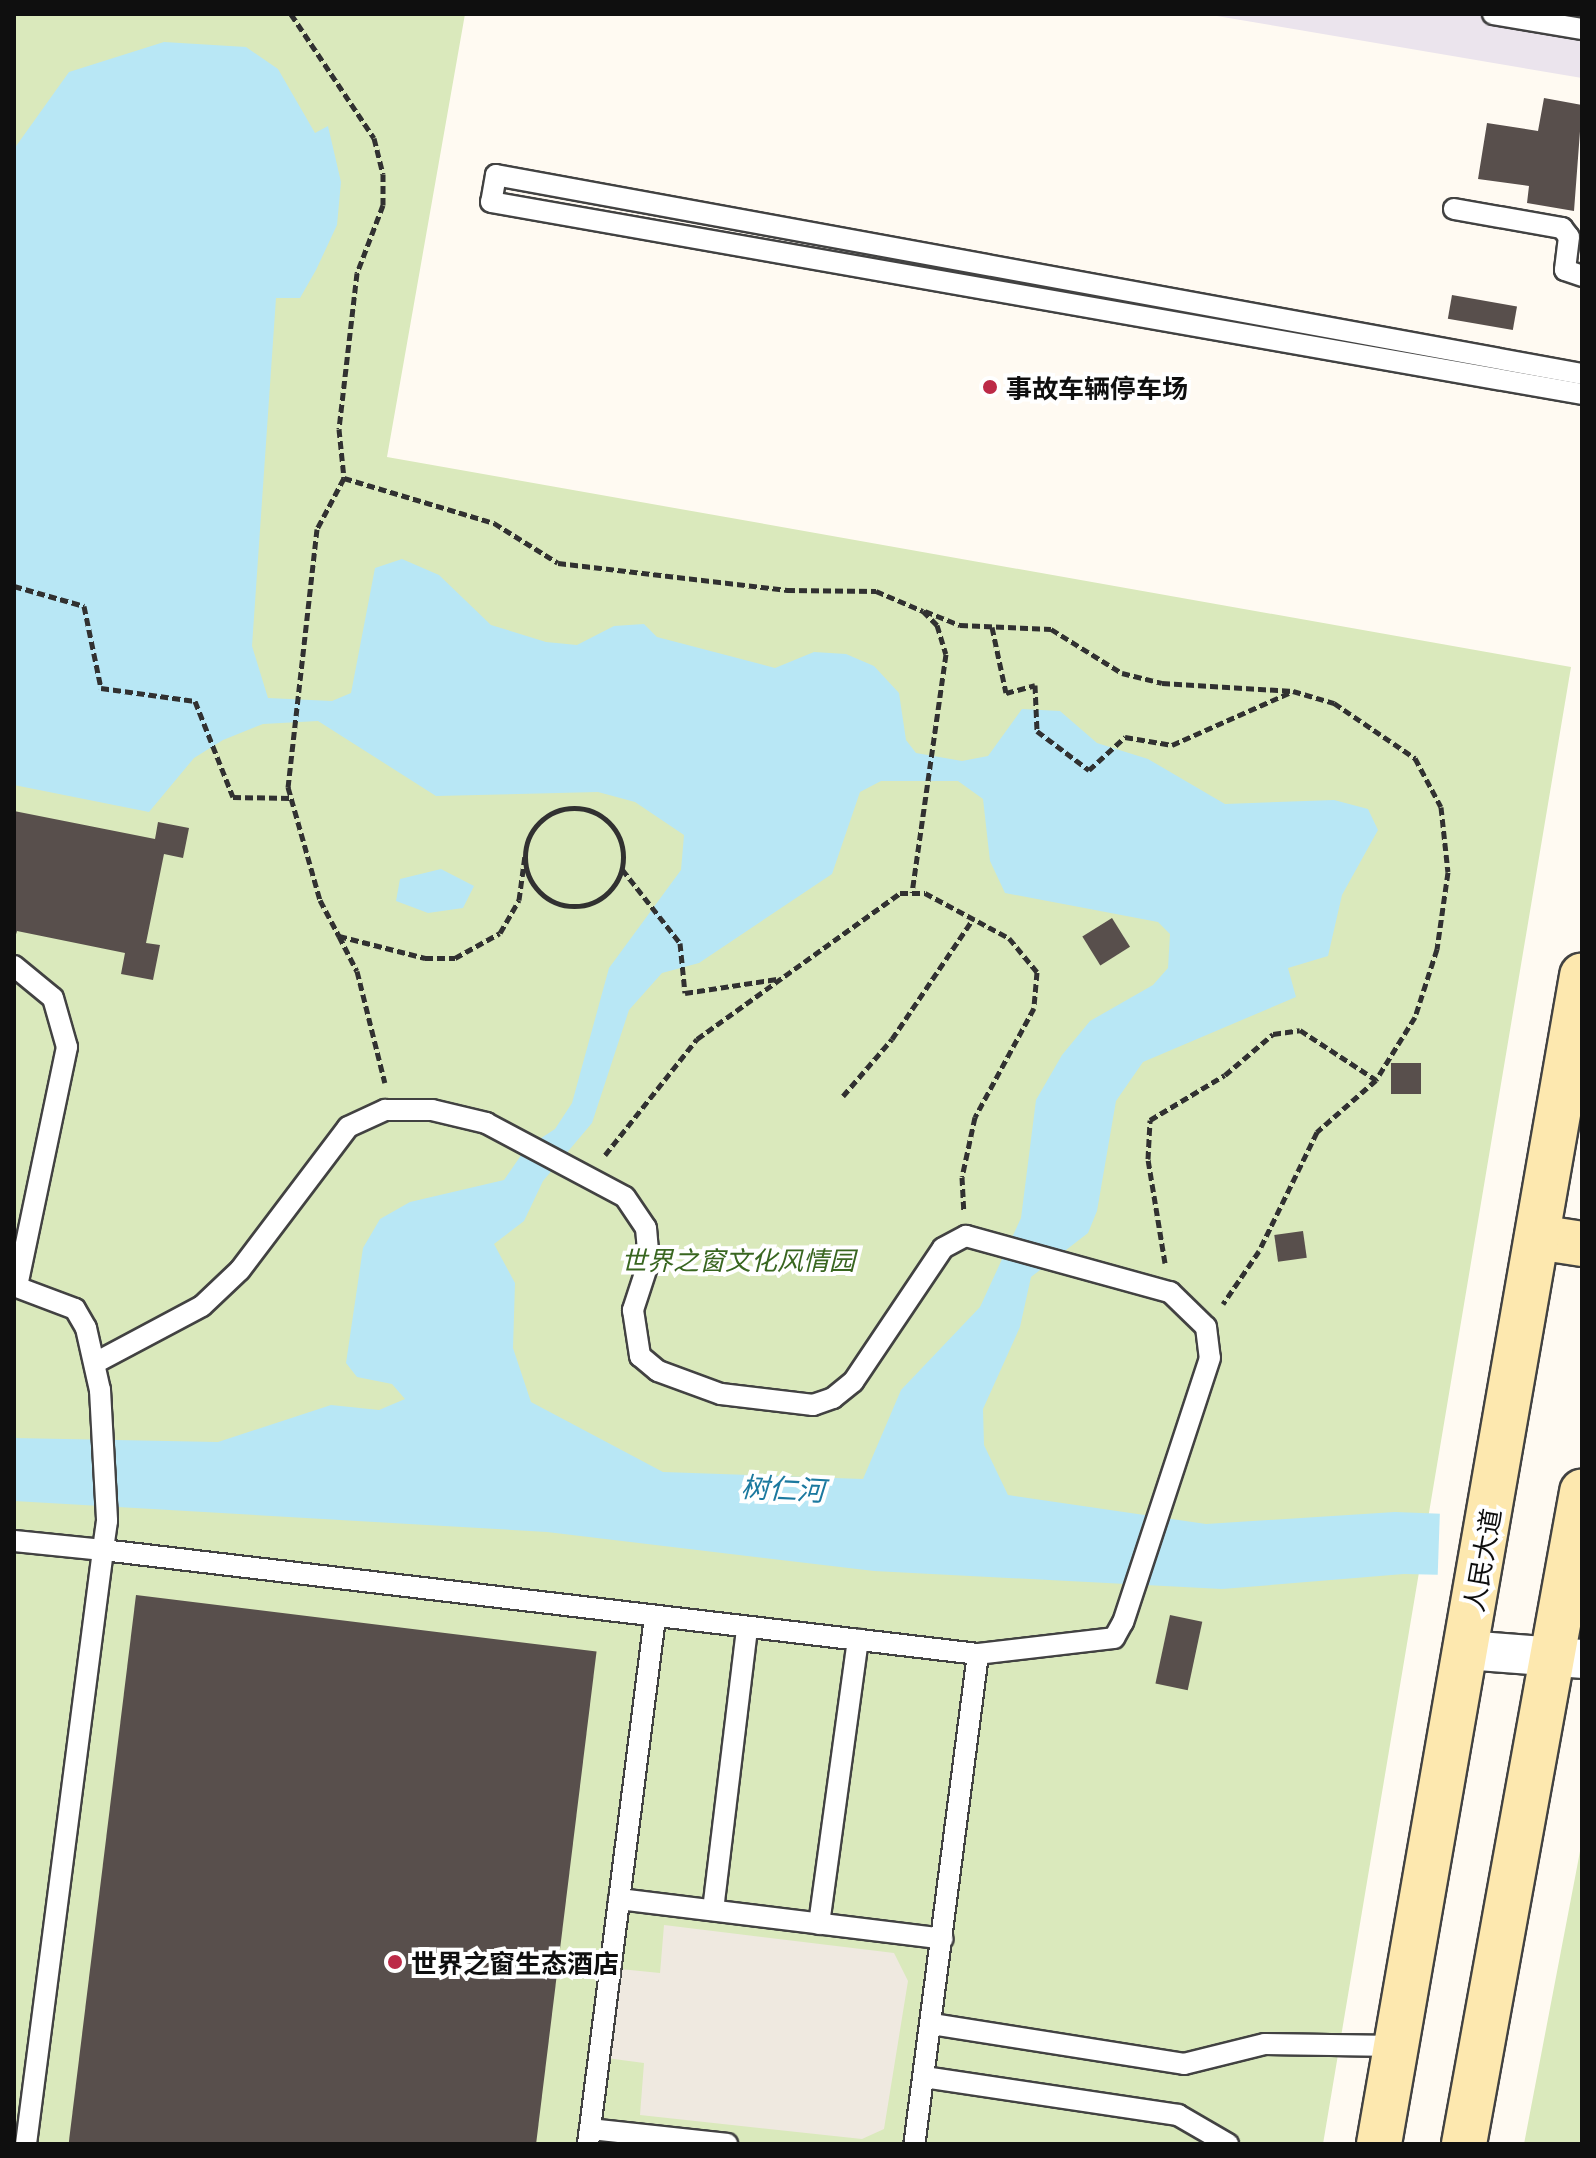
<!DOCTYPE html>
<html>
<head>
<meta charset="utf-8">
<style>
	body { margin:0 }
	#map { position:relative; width:1596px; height:2158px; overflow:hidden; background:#fffaf2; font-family:Georgia,"Noto Sans SC",serif }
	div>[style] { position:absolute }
	.industrial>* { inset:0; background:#ebe4ed }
	.green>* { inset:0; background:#dae9bc }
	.plaza>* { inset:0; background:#efe9e0 }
	.water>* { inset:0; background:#b8e7f5 }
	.pier>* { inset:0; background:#fffaf2; transform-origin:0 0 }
	.building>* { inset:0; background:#584f4c; transform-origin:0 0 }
	.path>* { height:5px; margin-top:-2.5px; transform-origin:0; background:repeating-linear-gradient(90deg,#313131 0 8px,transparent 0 12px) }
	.path>.ring { margin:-2.5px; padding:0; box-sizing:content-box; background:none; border:5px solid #313131; border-radius:50% }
	.roads { filter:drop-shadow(2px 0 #424242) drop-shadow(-2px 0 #424242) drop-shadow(0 2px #424242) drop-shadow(0 -2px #424242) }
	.service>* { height:20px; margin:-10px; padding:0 10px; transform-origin:10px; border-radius:10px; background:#fff }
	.minor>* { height:38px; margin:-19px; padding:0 19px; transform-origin:19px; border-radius:19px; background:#fff }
	.secondary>* { height:44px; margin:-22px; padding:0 22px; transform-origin:22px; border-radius:22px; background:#fde8af }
	.dots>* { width:22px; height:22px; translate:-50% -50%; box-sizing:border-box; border:4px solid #fff; border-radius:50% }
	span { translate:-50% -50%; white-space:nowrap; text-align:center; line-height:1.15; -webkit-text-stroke:8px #fff; paint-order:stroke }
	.poi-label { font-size:26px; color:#0f0f0f; font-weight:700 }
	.left { translate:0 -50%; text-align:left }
	.park-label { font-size:26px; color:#396620; font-style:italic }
	.street-label { font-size:26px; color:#0f0f0f }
	.water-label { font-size:28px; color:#1b799f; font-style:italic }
	.frame { position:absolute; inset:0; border:16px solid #0f0f0f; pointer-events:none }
</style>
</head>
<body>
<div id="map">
	<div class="industrial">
		<i style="clip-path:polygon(1205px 14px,1582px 14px,1582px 78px)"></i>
	</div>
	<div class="green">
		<i style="clip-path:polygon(14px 14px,465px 14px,387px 457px,1571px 667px,1323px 2144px,14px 2144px)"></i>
		<i style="clip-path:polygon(1582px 1840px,1582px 2144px,1524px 2144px,1578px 1862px)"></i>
	</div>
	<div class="plaza">
		<i style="clip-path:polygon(664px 1925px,894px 1953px,908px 1981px,884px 2129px,862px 2139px,640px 2115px,644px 2063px,599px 2057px,610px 1968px,660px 1973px)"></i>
	</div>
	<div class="water">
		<i style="clip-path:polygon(evenodd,164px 42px,246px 47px,278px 69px,315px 133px,328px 126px,341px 182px,337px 225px,316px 270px,300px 298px,276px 298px,252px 646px,268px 698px,332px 701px,351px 693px,375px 568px,402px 559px,439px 575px,491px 625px,546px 642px,577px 645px,614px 626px,644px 624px,657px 637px,775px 668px,814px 652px,846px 654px,874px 666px,899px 693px,906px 740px,916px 753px,962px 761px,988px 756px,1022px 709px,1060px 711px,1097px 743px,1148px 759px,1225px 804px,1334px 800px,1368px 809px,1378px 830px,1342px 895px,1328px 956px,1288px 968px,1296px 997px,1143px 1062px,1116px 1101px,1097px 1211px,1088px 1233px,1031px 1277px,1020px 1327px,983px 1409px,984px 1445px,1008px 1495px,1206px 1524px,1395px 1512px,1582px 1519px,1582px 1578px,1404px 1574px,1222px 1589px,874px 1571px,547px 1532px,14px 1501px,14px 1438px,218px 1442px,331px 1405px,379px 1410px,405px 1399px,392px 1384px,357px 1377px,346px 1363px,363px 1248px,380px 1219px,410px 1202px,504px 1180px,526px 1148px,555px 1129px,572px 1103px,609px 968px,681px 870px,684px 835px,635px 802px,598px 792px,436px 796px,318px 721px,263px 724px,223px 740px,194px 758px,149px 812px,14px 785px,14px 149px,69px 72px,164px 42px,881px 781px,958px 781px,983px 799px,990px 861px,1005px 893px,1158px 922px,1170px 934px,1168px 968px,1153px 985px,1090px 1021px,1062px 1055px,1036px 1100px,1021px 1218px,980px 1307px,901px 1390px,863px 1479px,663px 1472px,531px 1402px,513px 1348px,515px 1283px,494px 1244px,524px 1221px,543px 1181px,592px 1123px,629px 1010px,662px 973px,699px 963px,832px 874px,860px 792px,881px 781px)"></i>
		<i style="clip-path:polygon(441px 869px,474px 886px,463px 908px,428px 913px,396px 901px,400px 879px)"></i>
	</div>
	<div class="pier">
		<i style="left:1440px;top:1509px;width:142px;height:70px;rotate:2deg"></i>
	</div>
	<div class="building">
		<i style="clip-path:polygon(1544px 98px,1582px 105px,1574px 211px,1527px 203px,1529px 186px,1478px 179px,1487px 123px,1538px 131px)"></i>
		<i style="left:1452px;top:295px;width:66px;height:24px;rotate:10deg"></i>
		<i style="clip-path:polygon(14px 811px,155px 839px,158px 822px,189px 828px,183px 858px,164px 854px,146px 943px,160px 945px,153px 980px,121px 974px,125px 953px,17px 931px,14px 941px)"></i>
		<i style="left:1112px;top:918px;width:34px;height:35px;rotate:58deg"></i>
		<i style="left:1391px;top:1063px;width:30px;height:31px"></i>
		<i style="left:1303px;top:1231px;width:27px;height:29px;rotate:82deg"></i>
		<i style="left:136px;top:1595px;width:464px;height:553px;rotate:7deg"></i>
		<i style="left:1170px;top:1615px;width:33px;height:70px;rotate:12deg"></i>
	</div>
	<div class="path">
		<i style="left:291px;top:14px;width:149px;rotate:56.2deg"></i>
		<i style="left:374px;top:138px;width:37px;rotate:76deg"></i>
		<i style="left:383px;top:174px;width:31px;rotate:90deg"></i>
		<i style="left:383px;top:205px;width:73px;rotate:110.9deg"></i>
		<i style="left:357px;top:273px;width:157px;rotate:96.6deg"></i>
		<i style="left:339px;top:429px;width:49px;rotate:84.2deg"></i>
		<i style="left:344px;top:478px;width:157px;rotate:16.7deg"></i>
		<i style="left:494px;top:523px;width:75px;rotate:32deg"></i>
		<i style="left:558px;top:563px;width:231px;rotate:6.7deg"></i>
		<i style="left:787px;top:590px;width:89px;rotate:0.6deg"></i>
		<i style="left:876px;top:591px;width:51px;rotate:23.1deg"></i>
		<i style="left:923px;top:611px;width:20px;rotate:45deg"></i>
		<i style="left:937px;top:625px;width:30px;rotate:73deg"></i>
		<i style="left:946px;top:654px;width:241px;rotate:98.1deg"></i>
		<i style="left:344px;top:478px;width:58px;rotate:117.9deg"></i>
		<i style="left:317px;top:529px;width:260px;rotate:96.4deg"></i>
		<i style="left:288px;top:787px;width:117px;rotate:74.2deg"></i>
		<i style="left:320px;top:900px;width:41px;rotate:62.2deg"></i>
		<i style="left:339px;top:936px;width:89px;rotate:14.3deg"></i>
		<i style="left:425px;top:958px;width:30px"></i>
		<i style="left:455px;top:958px;width:51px;rotate:-29.1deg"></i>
		<i style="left:500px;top:933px;width:38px;rotate:-60deg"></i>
		<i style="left:519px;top:900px;width:45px;rotate:-82.4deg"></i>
		<i style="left:14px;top:586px;width:73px;rotate:15.9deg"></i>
		<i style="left:84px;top:606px;width:84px;rotate:78.3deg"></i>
		<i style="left:101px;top:688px;width:95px;rotate:7.9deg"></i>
		<i style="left:195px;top:701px;width:103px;rotate:68.4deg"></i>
		<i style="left:233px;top:797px;width:57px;rotate:1deg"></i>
		<i style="left:925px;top:611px;width:38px;rotate:22deg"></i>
		<i style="left:960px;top:625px;width:91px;rotate:2.5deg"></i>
		<i style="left:1051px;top:629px;width:84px;rotate:31.8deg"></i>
		<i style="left:1122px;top:673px;width:41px;rotate:14deg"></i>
		<i style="left:1162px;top:683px;width:131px;rotate:3.5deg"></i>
		<i style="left:1293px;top:691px;width:43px;rotate:16.3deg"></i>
		<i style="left:1334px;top:703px;width:98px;rotate:34.2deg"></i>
		<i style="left:1415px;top:758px;width:55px;rotate:62deg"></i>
		<i style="left:1441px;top:807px;width:65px;rotate:83.9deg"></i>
		<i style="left:1448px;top:872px;width:78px;rotate:98.1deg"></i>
		<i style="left:1437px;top:949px;width:71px;rotate:107.9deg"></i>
		<i style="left:1415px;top:1017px;width:74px;rotate:121.8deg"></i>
		<i style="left:1376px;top:1080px;width:79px;rotate:138.6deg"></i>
		<i style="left:1317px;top:1132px;width:132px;rotate:116deg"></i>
		<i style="left:1259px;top:1251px;width:64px;rotate:124.2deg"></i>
		<i style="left:992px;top:627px;width:67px;rotate:78deg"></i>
		<i style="left:1006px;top:693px;width:30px;rotate:-15deg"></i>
		<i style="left:1035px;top:685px;width:46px;rotate:87.5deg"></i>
		<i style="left:1037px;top:731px;width:65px;rotate:36.9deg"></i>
		<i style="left:1089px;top:770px;width:49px;rotate:-42.5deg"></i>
		<i style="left:1125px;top:737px;width:48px;rotate:9.7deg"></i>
		<i style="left:1172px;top:745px;width:128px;rotate:-24deg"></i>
		<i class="ring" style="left:525px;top:808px;width:93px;height:93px"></i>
		<i style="left:622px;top:869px;width:94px;rotate:51.9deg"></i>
		<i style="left:680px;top:943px;width:50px;rotate:84.3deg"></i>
		<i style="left:685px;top:993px;width:93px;rotate:-8.7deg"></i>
		<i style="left:339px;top:936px;width:39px;rotate:63deg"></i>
		<i style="left:357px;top:971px;width:115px;rotate:76deg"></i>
		<i style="left:843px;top:1096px;width:75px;rotate:-49.3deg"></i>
		<i style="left:892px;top:1039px;width:145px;rotate:-56deg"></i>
		<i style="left:605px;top:1155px;width:148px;rotate:-51.6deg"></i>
		<i style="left:697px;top:1039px;width:250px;rotate:-35.7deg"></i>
		<i style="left:900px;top:893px;width:25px"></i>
		<i style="left:925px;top:893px;width:95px;rotate:28.2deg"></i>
		<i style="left:1009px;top:938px;width:44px;rotate:50.5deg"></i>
		<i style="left:1037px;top:972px;width:36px;rotate:95deg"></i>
		<i style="left:1034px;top:1008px;width:124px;rotate:118.4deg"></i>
		<i style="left:975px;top:1117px;width:61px;rotate:102.2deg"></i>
		<i style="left:962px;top:1177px;width:34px;rotate:87deg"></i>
		<i style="left:1165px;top:1263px;width:105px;rotate:-99.3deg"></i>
		<i style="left:1148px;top:1159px;width:39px;rotate:-87deg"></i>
		<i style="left:1150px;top:1120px;width:87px;rotate:-31deg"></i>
		<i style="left:1225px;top:1075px;width:63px;rotate:-40.5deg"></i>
		<i style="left:1273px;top:1034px;width:27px;rotate:-8deg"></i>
		<i style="left:1300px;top:1030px;width:91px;rotate:33.3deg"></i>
		<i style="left:1581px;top:2105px;width:1px"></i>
	</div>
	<div class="roads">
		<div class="service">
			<i style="left:1493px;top:14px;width:90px;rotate:9.6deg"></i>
			<i style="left:1454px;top:209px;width:110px;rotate:10deg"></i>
			<i style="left:1562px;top:228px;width:11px;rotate:52deg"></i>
			<i style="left:1569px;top:237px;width:33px;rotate:97deg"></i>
			<i style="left:1565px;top:270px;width:18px;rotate:19deg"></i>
			<i style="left:1582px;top:374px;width:1104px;rotate:-169.62deg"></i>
			<i style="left:496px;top:175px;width:27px;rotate:100deg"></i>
			<i style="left:491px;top:202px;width:1108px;rotate:9.98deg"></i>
			<i style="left:14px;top:966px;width:50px;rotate:39.4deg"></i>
			<i style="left:53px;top:998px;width:51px;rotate:74.1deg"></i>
			<i style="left:67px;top:1047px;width:245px;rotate:101.8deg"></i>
			<i style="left:14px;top:1286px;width:65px;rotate:20.7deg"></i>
			<i style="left:75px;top:1309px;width:22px;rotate:60deg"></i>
			<i style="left:86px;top:1328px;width:64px;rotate:77.3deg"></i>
			<i style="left:100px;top:1390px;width:131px;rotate:86.9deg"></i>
			<i style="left:107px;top:1521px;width:29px;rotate:98deg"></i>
			<i style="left:103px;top:1550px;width:89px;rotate:-174.2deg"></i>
			<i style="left:95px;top:1363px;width:121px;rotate:-28deg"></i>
			<i style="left:202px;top:1306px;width:52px;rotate:-43.5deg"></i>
			<i style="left:240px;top:1270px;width:179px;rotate:-52.9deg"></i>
			<i style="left:348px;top:1127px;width:41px;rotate:-24.7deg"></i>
			<i style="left:385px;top:1110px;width:47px"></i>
			<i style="left:432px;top:1110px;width:56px;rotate:13.5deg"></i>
			<i style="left:486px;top:1123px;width:157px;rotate:28deg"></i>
			<i style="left:625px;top:1197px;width:37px;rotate:56deg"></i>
			<i style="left:646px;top:1228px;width:33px;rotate:85deg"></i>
			<i style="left:649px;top:1261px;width:52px;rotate:108.1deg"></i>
			<i style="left:633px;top:1310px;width:47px;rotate:81.3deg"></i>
			<i style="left:640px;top:1356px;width:23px;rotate:40deg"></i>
			<i style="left:658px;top:1371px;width:67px;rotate:20.1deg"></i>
			<i style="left:721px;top:1394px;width:93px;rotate:6.8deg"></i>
			<i style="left:813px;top:1405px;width:21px;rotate:-19deg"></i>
			<i style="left:833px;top:1398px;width:26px;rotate:-39deg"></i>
			<i style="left:853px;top:1382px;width:161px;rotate:-56.1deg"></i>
			<i style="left:943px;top:1248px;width:26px;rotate:-28deg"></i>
			<i style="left:966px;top:1236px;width:212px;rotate:15.4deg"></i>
			<i style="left:1170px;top:1292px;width:50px;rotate:44.2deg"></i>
			<i style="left:1206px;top:1327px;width:31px;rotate:83deg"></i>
			<i style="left:1210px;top:1358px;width:278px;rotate:108.2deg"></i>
			<i style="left:1123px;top:1622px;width:18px;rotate:119deg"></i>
			<i style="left:1114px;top:1638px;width:137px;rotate:173.3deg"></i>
			<i style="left:619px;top:1899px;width:326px;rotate:7deg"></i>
			<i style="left:713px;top:1910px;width:284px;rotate:-83.1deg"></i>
			<i style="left:819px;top:1924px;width:287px;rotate:-82.2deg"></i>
			<i style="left:932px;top:2024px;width:255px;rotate:9deg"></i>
			<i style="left:1184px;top:2064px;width:83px;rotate:-13.9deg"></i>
			<i style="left:1265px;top:2044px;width:131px;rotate:0.9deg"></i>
			<i style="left:924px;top:2077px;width:257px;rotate:8.5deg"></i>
			<i style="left:1178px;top:2115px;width:58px;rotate:30.1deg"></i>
			<i style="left:590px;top:2129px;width:138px;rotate:6.2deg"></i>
			<i style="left:26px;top:2144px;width:599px;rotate:-82.61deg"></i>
			<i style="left:103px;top:1550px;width:881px;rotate:6.78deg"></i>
			<i style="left:978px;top:1654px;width:494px;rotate:97.4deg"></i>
			<i style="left:588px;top:2144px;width:531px;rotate:-82.75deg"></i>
		</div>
		<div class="minor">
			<i style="left:1465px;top:1650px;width:117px;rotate:4.4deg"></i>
		</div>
		<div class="secondary">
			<i style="left:1537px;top:1237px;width:46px;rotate:8.8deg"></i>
			<i style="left:1379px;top:2144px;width:1186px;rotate:-80.14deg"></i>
			<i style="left:1464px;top:2144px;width:663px;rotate:-79.74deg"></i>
		</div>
	</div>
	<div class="dots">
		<i style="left:990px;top:387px;background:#bc2a47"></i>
		<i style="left:395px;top:1962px;background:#bc2a47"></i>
	</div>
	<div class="poi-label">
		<span class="left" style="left:1006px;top:387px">事故车辆停车场</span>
		<span class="left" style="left:411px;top:1962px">世界之窗生态酒店</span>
	</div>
	<div class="park-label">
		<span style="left:738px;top:1259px">世界之窗文化风情园</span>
	</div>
	<div class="street-label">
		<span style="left:1481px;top:1560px;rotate:-80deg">人民大道</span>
	</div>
	<div class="water-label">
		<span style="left:783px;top:1487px;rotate:3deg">树仁河</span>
	</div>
	<div class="frame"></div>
</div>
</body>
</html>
